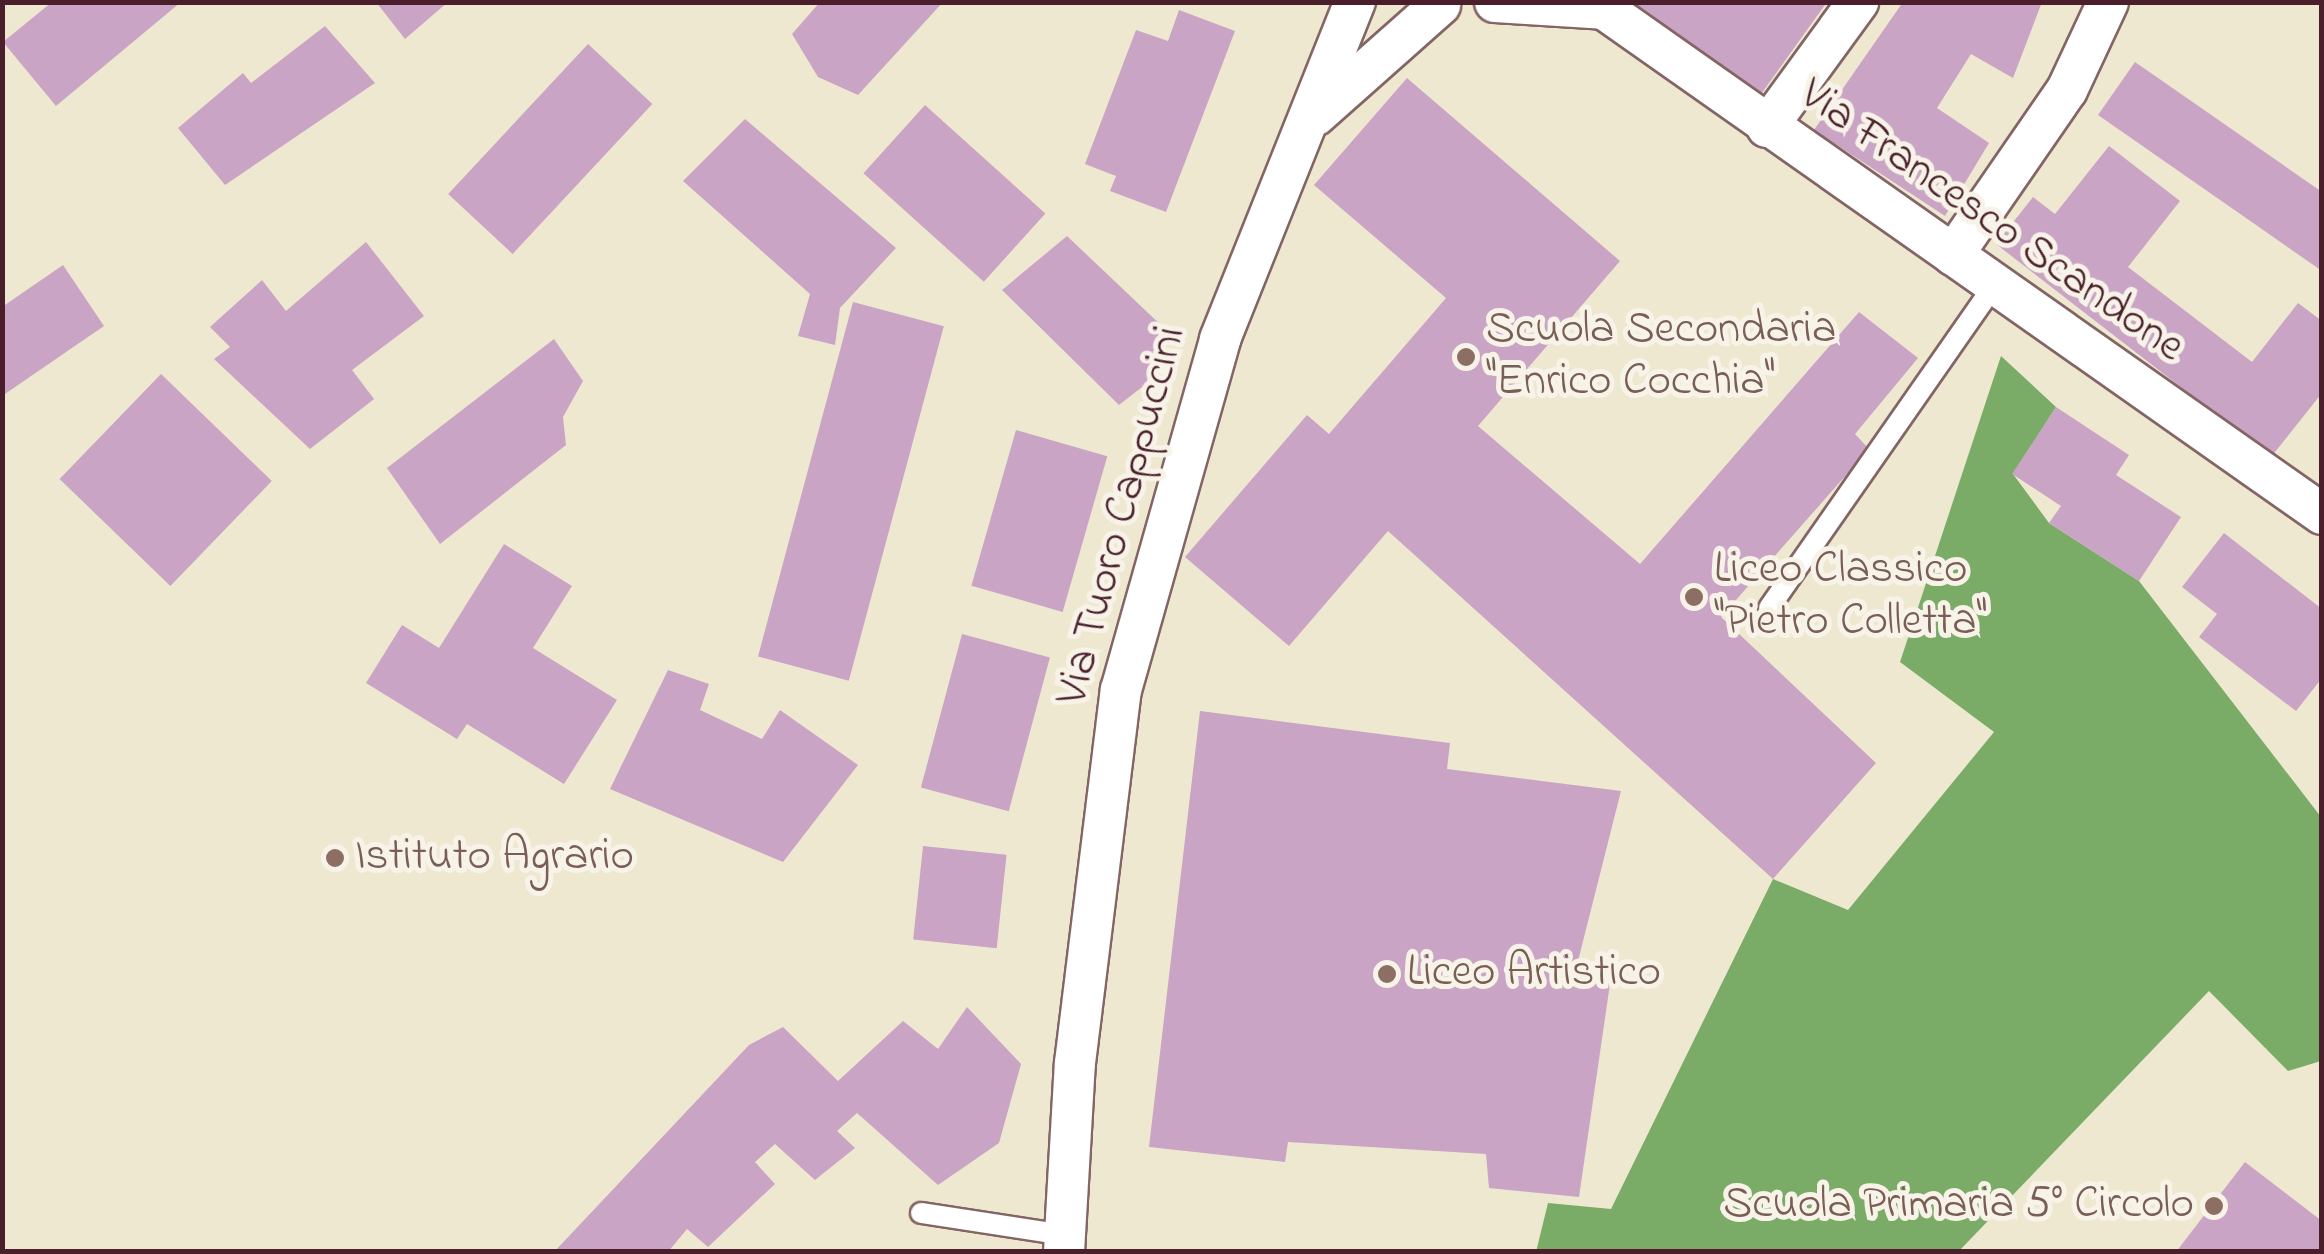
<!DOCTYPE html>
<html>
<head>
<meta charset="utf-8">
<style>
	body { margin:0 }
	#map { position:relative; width:2324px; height:1254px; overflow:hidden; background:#efe8d0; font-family:"Indie Flower",sans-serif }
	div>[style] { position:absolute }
	.forest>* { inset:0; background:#7aac68 }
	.building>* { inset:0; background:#c9a4c4; transform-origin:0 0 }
	.roads { filter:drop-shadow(2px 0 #846565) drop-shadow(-2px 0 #846565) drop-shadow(0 2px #846565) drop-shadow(0 -2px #846565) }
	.lane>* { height:20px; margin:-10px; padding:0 10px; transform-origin:10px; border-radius:10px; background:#fff }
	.street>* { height:40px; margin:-20px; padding:0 20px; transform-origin:20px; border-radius:20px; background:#fff }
	.dots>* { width:28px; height:28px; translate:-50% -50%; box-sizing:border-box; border:5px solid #f7f3e8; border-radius:50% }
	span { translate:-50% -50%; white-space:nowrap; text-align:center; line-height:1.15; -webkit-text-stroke:10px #f7f3e8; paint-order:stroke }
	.street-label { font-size:45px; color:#4a1f2b }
	.education-label { font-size:45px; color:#785e54 }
	.left { translate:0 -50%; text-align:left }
	.right { translate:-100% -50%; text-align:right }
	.frame { position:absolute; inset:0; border:5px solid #4a1f2b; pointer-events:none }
</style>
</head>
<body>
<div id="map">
	<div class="forest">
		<i style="clip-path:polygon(2001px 356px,2056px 407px,2013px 474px,2049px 523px,2139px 581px,2321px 817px,2321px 1061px,2288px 1071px,2209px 991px,1959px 1251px,1536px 1252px,1548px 1203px,1611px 1209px,1773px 879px,1848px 910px,1994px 732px,1900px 662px)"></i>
	</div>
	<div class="building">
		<i style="clip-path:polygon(52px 2px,181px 2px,56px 106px,3px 42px)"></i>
		<i style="clip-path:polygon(376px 2px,448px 2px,405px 39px)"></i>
		<i style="clip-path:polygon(820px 2px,943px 2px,858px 95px,818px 77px,792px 34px)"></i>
		<i style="clip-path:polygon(1630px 2px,1827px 2px,1759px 97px)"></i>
		<i style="clip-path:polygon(1903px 2px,2042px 2px,2013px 78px,1971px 54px,1937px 108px,1989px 143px,1945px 216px,1814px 130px)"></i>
		<i style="clip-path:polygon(1179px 10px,1235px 31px,1166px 212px,1110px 191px,1116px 176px,1085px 164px,1136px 30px,1168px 41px)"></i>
		<i style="clip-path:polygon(325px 26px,375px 83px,225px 185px,178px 128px,243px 73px,251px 83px)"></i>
		<i style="left:588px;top:44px;width:88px;height:205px;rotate:43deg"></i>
		<i style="clip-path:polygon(2135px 62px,2322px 192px,2322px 271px,2098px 115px)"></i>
		<i style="clip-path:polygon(1407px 78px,1620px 261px,1478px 426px,1640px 564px,1859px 312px,1918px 358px,1855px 434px,1869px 449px,1721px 617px,1876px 763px,1773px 879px,1388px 531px,1289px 646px,1185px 557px,1307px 415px,1329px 434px,1446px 298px,1314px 185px)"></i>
		<i style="left:925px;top:105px;width:162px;height:92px;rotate:42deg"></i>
		<i style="clip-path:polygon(745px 119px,896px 248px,840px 308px,835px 345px,798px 336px,810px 294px,683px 181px)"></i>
		<i style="clip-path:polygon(2109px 146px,2180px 201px,2128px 267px,2252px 362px,2298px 303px,2322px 321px,2322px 393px,2271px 457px,1996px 244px,2033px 197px,2055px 214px)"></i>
		<i style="clip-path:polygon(1067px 236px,1164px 328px,1146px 384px,1119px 405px,1002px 290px)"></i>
		<i style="clip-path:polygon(366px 242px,424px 316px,352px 370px,374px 399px,310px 449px,214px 359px,230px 347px,210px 327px,262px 280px,286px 311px)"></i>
		<i style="clip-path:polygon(63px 265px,104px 326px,2px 396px,2px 307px)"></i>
		<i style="left:853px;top:302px;width:94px;height:367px;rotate:15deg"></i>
		<i style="clip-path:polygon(554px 339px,583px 381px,563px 417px,566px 445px,440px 544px,387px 468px)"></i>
		<i style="left:161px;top:374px;width:154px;height:146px;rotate:44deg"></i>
		<i style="clip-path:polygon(2056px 407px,2129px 455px,2116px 475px,2181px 517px,2139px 581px,2049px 523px,2061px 506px,2012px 474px)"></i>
		<i style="left:1016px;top:430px;width:95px;height:162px;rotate:16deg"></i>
		<i style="clip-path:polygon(2224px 533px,2322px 609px,2322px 678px,2296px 711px,2199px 637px,2217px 614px,2182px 587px)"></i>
		<i style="clip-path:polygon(504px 544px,572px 586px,533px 648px,617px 700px,564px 784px,467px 724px,457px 739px,366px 683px,402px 625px,439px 648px)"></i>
		<i style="left:962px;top:634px;width:91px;height:159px;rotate:15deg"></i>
		<i style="clip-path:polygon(668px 670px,709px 684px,700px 710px,762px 739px,780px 710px,858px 765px,783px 862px,610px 789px)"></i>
		<i style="clip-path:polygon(1200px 711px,1450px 743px,1447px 769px,1621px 791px,1576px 969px,1612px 970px,1579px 1197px,1489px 1188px,1486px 1154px,1288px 1142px,1285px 1162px,1149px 1147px)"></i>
		<i style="left:923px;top:846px;width:84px;height:94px;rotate:6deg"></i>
		<i style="clip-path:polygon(967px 1007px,1021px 1064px,999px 1143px,938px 1185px,857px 1113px,837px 1131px,855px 1148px,815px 1180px,775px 1144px,755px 1162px,775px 1184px,708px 1247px,687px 1229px,668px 1252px,554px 1252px,749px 1045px,783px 1027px,838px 1081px,903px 1021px,938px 1049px)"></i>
		<i style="clip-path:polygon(2245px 1162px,2322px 1221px,2322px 1252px,2176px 1252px)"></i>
	</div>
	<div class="roads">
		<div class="lane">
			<i style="left:1769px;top:608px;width:395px;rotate:-55.1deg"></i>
			<i style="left:921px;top:1213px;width:146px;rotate:8.7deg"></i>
		</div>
		<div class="street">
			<i style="left:1495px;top:2px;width:112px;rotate:3.6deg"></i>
			<i style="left:1594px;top:2px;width:890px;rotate:35.12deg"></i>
			<i style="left:1316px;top:115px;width:166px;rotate:-41.6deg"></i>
			<i style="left:1767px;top:127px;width:155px;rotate:-53.9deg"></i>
			<i style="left:1953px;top:255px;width:201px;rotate:-55.4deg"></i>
			<i style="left:2067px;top:90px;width:97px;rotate:-65deg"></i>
			<i style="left:1064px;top:1252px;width:189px;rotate:-86.7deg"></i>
			<i style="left:1075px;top:1063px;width:376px;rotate:-83deg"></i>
			<i style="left:1121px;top:690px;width:365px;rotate:-74.2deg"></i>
			<i style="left:1220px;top:339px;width:363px;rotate:-68.2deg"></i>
		</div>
	</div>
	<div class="dots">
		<i style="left:1466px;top:357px;background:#8d6e63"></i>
		<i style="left:1694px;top:597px;background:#8d6e63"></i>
		<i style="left:335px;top:858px;background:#8d6e63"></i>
		<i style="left:1387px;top:974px;background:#8d6e63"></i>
		<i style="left:2214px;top:1206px;background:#8d6e63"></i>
	</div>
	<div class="street-label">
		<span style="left:1991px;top:222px;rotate:35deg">Via Francesco Scandone</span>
		<span style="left:1123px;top:516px;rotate:-75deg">Via Tuoro Cappuccini</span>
	</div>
	<div class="education-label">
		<span class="left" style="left:1486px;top:357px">Scuola Secondaria<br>"Enrico Cocchia"</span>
		<span class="left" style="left:1714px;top:597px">Liceo Classico<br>"Pietro Colletta"</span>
		<span class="left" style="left:355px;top:858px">Istituto Agrario</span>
		<span class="left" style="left:1407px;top:974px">Liceo Artistico</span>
		<span class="right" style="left:2194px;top:1206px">Scuola Primaria 5° Circolo</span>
	</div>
	<div class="frame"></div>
</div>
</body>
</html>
